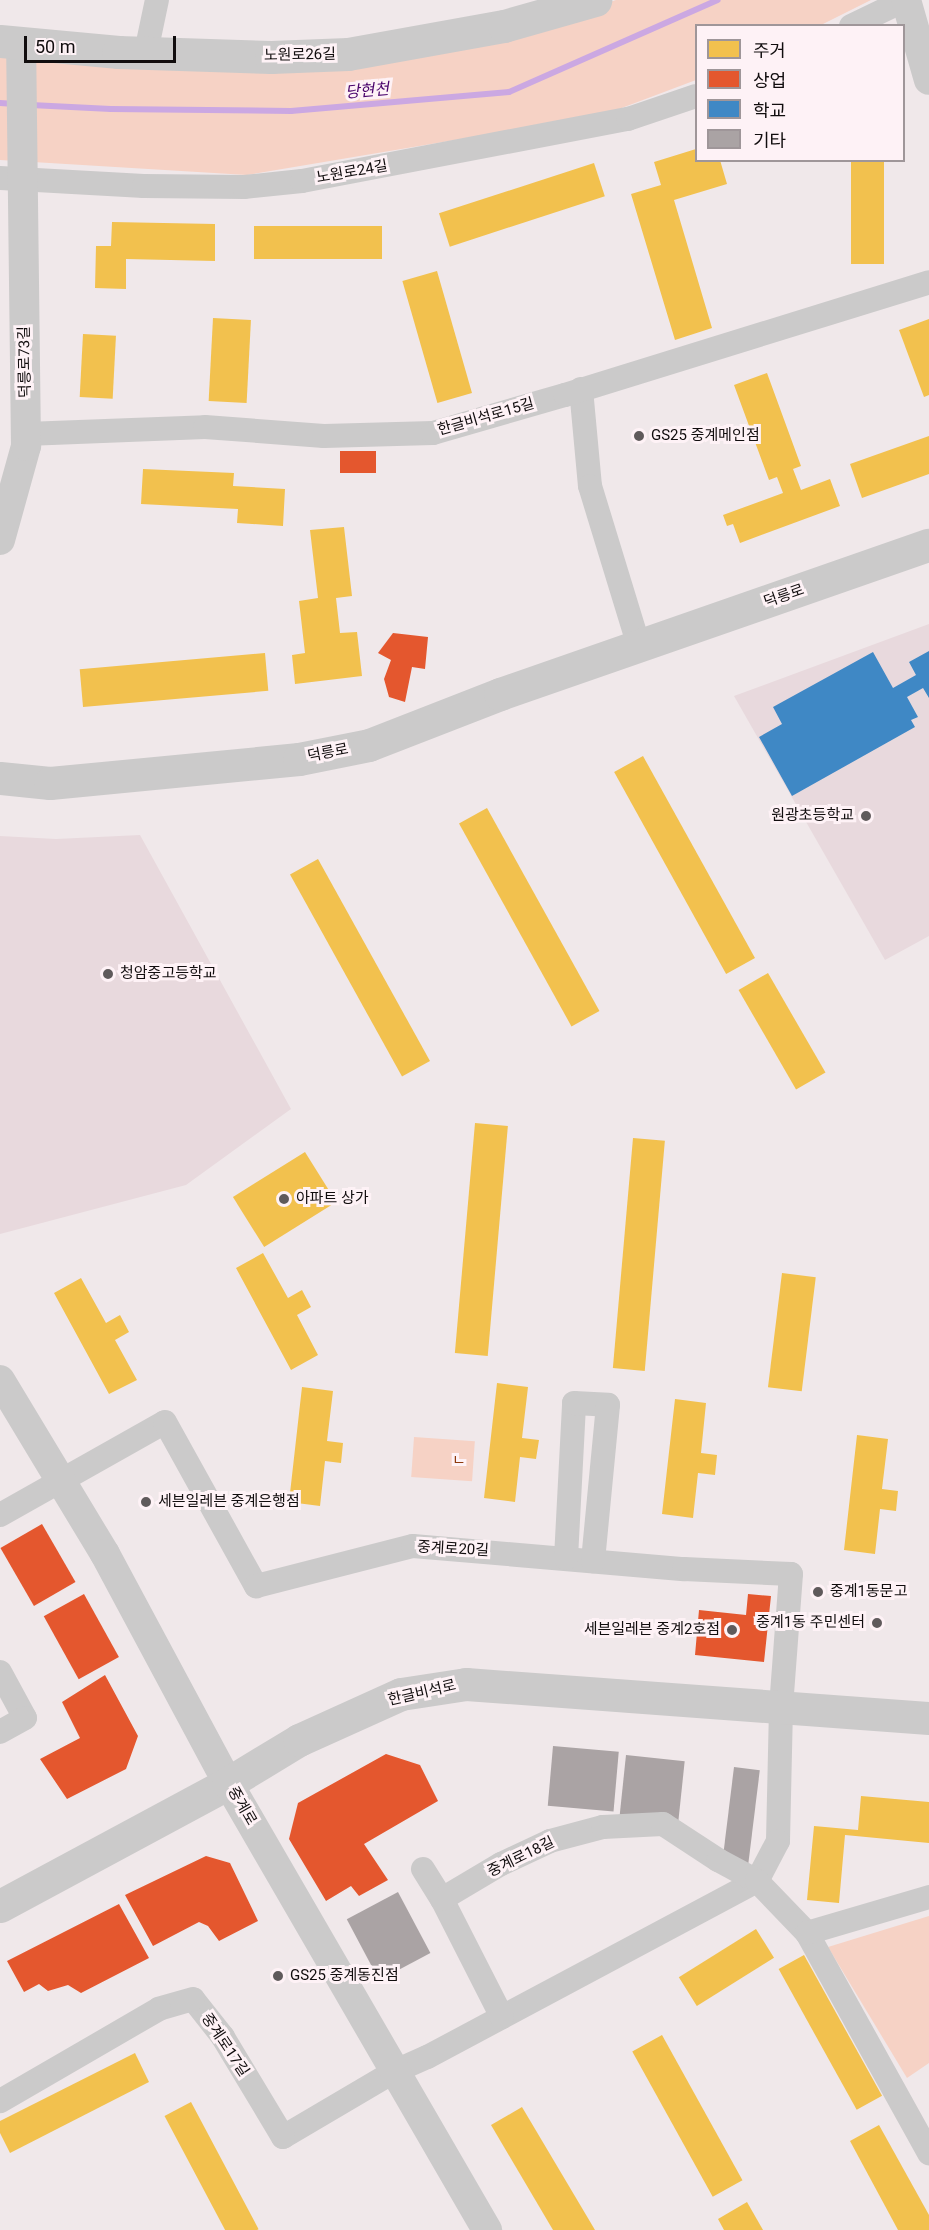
<!DOCTYPE html>
<html>
<head>
<meta charset="utf-8">
<style>
	body { margin:0 }
	#map { position:relative; width:929px; height:2230px; overflow:hidden; background:#f0e8ea; font-family:Roboto,"Noto Sans KR",sans-serif }
	div>[style] { position:absolute }
	.built>* { inset:0; background:#e8d9dd }
	.green>* { inset:0; background:#f6d2c5; transform-origin:0 0 }
	.homes>* { inset:0; background:#f2c14e; transform-origin:0 0 }
	.shops>* { inset:0; background:#e4572e; transform-origin:0 0 }
	.schools>* { inset:0; background:#3f88c5 }
	.stream>* { height:6px; margin:-3px; padding:0 3px; transform-origin:3px; border-radius:3px; background:#cba8e2 }
	.building>* { inset:0; background:#aaa3a4; transform-origin:0 0 }
	.minor>* { height:24px; margin:-12px; padding:0 12px; transform-origin:12px; border-radius:12px; background:#cbcaca }
	.tertiary>* { height:30px; margin:-15px; padding:0 15px; transform-origin:15px; border-radius:15px; background:#cbcaca }
	.secondary>* { height:33px; margin:-16.5px; padding:0 16.5px; transform-origin:16.5px; border-radius:16.5px; background:#cbcaca }
	.dots>* { width:16px; height:16px; translate:-50% -50%; box-sizing:border-box; border:3px solid #fef2f6; border-radius:50% }
	span { translate:-50% -50%; white-space:nowrap; text-align:center; line-height:1.15; -webkit-text-stroke:6px #fef2f6; paint-order:stroke }
	.street-label { font-size:15px; color:#110d0e }
	.poi-label { font-size:15px; color:#110d0e }
	.left { translate:0 -50%; text-align:left }
	.right { translate:-100% -50%; text-align:right }
	.park-label { font-size:15px; color:#8e3a0d }
	.water-label { font-size:16px; color:#4a046c; font-style:italic }
	.legend { position:absolute; left:695px; top:24px; width:210px; height:138px; box-sizing:border-box; background:#fef2f6; border:2px solid #9f9699; margin:0; padding:8px 10px; list-style:none; font-size:18px; color:#110d0e }
	.legend li { display:flex; align-items:center; gap:12px; height:30px }
	.legend b { width:30px; border:2px solid #9f9699 }
	.scale { position:absolute; left:24px; top:36px; width:152px; height:27px; box-sizing:border-box; border:3px solid #110d0e; border-top:0; padding-left:8px; font-size:18px; line-height:21px; white-space:nowrap; color:#110d0e; -webkit-text-stroke:4px #fef2f6; paint-order:stroke }
</style>
</head>
<body>
<div id="map">
	<div class="built">
		<i style="clip-path:polygon(929px 624px,929px 936px,885px 960px,734px 696px)"></i>
		<i style="clip-path:polygon(140px 835px,291px 1109px,186px 1185px,0 1234px,0 836px,56px 839px)"></i>
	</div>
	<div class="green">
		<i style="clip-path:polygon(616px 0,871px 0,821px 25px,696px 26px,696px 80px,603px 115px,247px 175px,0 160px,0 53px,262px 72px,475px 48px)"></i>
		<i style="left:414px;top:1437px;width:61px;height:40px;rotate:4deg"></i>
		<i style="clip-path:polygon(929px 1916px,929px 2063px,907px 2078px,828px 1947px)"></i>
	</div>
	<div class="homes">
		<i style="clip-path:polygon(696px 149px,696px 160px,720px 160px,727px 184px,674px 200px,712px 328px,675px 340px,631px 194px,661px 185px,654px 162px)"></i>
		<i style="left:851px;top:160px;width:33px;height:104px"></i>
		<i style="left:594px;top:163px;width:35px;height:163px;rotate:72deg"></i>
		<i style="clip-path:polygon(112px 222px,215px 224px,215px 261px,126px 259px,126px 289px,95px 288px,96px 246px,111px 246px)"></i>
		<i style="left:382px;top:226px;width:33px;height:128px;rotate:90deg"></i>
		<i style="left:437px;top:271px;width:127px;height:36px;rotate:74deg"></i>
		<i style="left:213px;top:318px;width:38px;height:83px;rotate:3deg"></i>
		<i style="clip-path:polygon(929px 319px,929px 395px,924px 397px,899px 330px)"></i>
		<i style="left:83px;top:334px;width:33px;height:63px;rotate:3deg"></i>
		<i style="clip-path:polygon(767px 373px,801px 466px,793px 469px,801px 490px,830px 479px,840px 506px,740px 543px,733px 524px,727px 526px,723px 515px,783px 493px,777px 477px,769px 480px,734px 385px)"></i>
		<i style="clip-path:polygon(929px 436px,929px 474px,862px 498px,850px 464px)"></i>
		<i style="clip-path:polygon(143px 469px,234px 473px,233px 486px,285px 489px,283px 526px,237px 523px,238px 509px,141px 504px)"></i>
		<i style="clip-path:polygon(344px 527px,352px 596px,336px 598px,340px 633px,357px 632px,362px 676px,295px 684px,292px 655px,305px 653px,299px 601px,318px 598px,310px 530px)"></i>
		<i style="left:265px;top:653px;width:38px;height:186px;rotate:85deg"></i>
		<i style="left:643px;top:756px;width:231px;height:33px;rotate:61deg"></i>
		<i style="left:487px;top:808px;width:232px;height:32px;rotate:61deg"></i>
		<i style="left:318px;top:859px;width:231px;height:32px;rotate:61deg"></i>
		<i style="left:768px;top:973px;width:115px;height:34px;rotate:60deg"></i>
		<i style="left:475px;top:1123px;width:33px;height:231px;rotate:5deg"></i>
		<i style="left:633px;top:1138px;width:32px;height:231px;rotate:5deg"></i>
		<i style="left:305px;top:1152px;width:59px;height:85px;rotate:58deg"></i>
		<i style="clip-path:polygon(263px 1253px,288px 1298px,302px 1290px,311px 1307px,297px 1315px,318px 1355px,291px 1370px,236px 1268px)"></i>
		<i style="left:782px;top:1273px;width:34px;height:115px;rotate:7deg"></i>
		<i style="clip-path:polygon(81px 1278px,106px 1323px,120px 1315px,129px 1332px,115px 1340px,137px 1380px,109px 1394px,54px 1293px)"></i>
		<i style="clip-path:polygon(497px 1383px,528px 1387px,522px 1438px,539px 1440px,536px 1459px,520px 1457px,515px 1502px,484px 1498px)"></i>
		<i style="clip-path:polygon(302px 1387px,333px 1391px,327px 1441px,343px 1443px,341px 1463px,325px 1461px,320px 1506px,289px 1502px)"></i>
		<i style="clip-path:polygon(675px 1399px,706px 1403px,701px 1453px,717px 1455px,715px 1475px,698px 1473px,693px 1518px,662px 1514px)"></i>
		<i style="clip-path:polygon(857px 1435px,888px 1439px,882px 1489px,898px 1491px,896px 1511px,880px 1509px,875px 1554px,844px 1550px)"></i>
		<i style="clip-path:polygon(861px 1796px,929px 1802px,929px 1843px,845px 1835px,839px 1903px,807px 1900px,814px 1826px,858px 1830px)"></i>
		<i style="left:756px;top:1929px;width:34px;height:91px;rotate:58deg"></i>
		<i style="left:804px;top:1955px;width:161px;height:29px;rotate:61deg"></i>
		<i style="left:662px;top:2035px;width:166px;height:34px;rotate:61deg"></i>
		<i style="clip-path:polygon(135px 2053px,149px 2082px,10px 2153px,0 2133px,0 2121px)"></i>
		<i style="left:191px;top:2102px;width:144px;height:30px;rotate:62deg"></i>
		<i style="clip-path:polygon(522px 2107px,595px 2230px,553px 2230px,491px 2125px)"></i>
		<i style="clip-path:polygon(879px 2125px,929px 2215px,929px 2230px,898px 2230px,850px 2141px)"></i>
		<i style="clip-path:polygon(747px 2202px,763px 2230px,724px 2230px,718px 2219px)"></i>
	</div>
	<div class="shops">
		<i style="left:376px;top:451px;width:22px;height:36px;rotate:90deg"></i>
		<i style="clip-path:polygon(393px 633px,428px 637px,425px 669px,412px 667px,405px 702px,389px 697px,384px 679px,391px 660px,378px 653px)"></i>
		<i style="left:42px;top:1524px;width:67px;height:48px;rotate:60deg"></i>
		<i style="left:84px;top:1594px;width:72px;height:46px;rotate:61deg"></i>
		<i style="clip-path:polygon(748px 1594px,771px 1596px,764px 1662px,695px 1655px,699px 1610px,746px 1615px)"></i>
		<i style="clip-path:polygon(105px 1675px,138px 1736px,126px 1769px,67px 1799px,40px 1759px,80px 1738px,62px 1702px)"></i>
		<i style="clip-path:polygon(386px 1754px,420px 1765px,438px 1801px,364px 1844px,388px 1880px,359px 1896px,351px 1886px,326px 1901px,289px 1839px,298px 1803px)"></i>
		<i style="clip-path:polygon(206px 1856px,230px 1863px,258px 1921px,219px 1941px,208px 1926px,199px 1922px,153px 1946px,125px 1895px)"></i>
		<i style="clip-path:polygon(119px 1904px,149px 1958px,81px 1993px,68px 1985px,48px 1991px,39px 1984px,24px 1992px,7px 1961px)"></i>
	</div>
	<div class="schools">
		<i style="clip-path:polygon(929px 651px,929px 698px,923px 688px,907px 697px,918px 717px,911px 720px,915px 727px,792px 796px,759px 737px,782px 724px,773px 707px,873px 652px,893px 688px,916px 675px,909px 662px)"></i>
	</div>
	<div class="stream">
		<i style="left:0;top:103px;width:15px;rotate:4deg"></i>
		<i style="left:31px;top:105px;width:80px;rotate:2.9deg"></i>
		<i style="left:111px;top:109px;width:180px;rotate:0.6deg"></i>
		<i style="left:291px;top:111px;width:219px;rotate:-5deg"></i>
		<i style="left:509px;top:92px;width:228px;rotate:-23.8deg"></i>
	</div>
	<div class="building">
		<i style="left:553px;top:1746px;width:66px;height:60px;rotate:5deg"></i>
		<i style="left:626px;top:1755px;width:59px;height:60px;rotate:6deg"></i>
		<i style="left:734px;top:1767px;width:26px;height:94px;rotate:7deg"></i>
		<i style="left:398px;top:1892px;width:69px;height:58px;rotate:62deg"></i>
	</div>
	<div class="minor">
		<i style="left:851px;top:26px;width:60px;rotate:-25.7deg"></i>
		<i style="left:146px;top:52px;width:53px;rotate:-78.1deg"></i>
		<i style="left:0;top:178px;width:144px;rotate:3.2deg"></i>
		<i style="left:144px;top:186px;width:100px;rotate:0.6deg"></i>
		<i style="left:244px;top:187px;width:58px;rotate:-5.9deg"></i>
		<i style="left:302px;top:181px;width:332px;rotate:-10.8deg"></i>
		<i style="left:628px;top:119px;width:72px;rotate:-18.7deg"></i>
		<i style="left:581px;top:389px;width:97px;rotate:84.7deg"></i>
		<i style="left:590px;top:486px;width:167px;rotate:73deg"></i>
		<i style="left:26px;top:434px;width:179px;rotate:-2.2deg"></i>
		<i style="left:205px;top:427px;width:119px;rotate:4.3deg"></i>
		<i style="left:324px;top:436px;width:109px;rotate:-1.6deg"></i>
		<i style="left:433px;top:433px;width:137px;rotate:-16.1deg"></i>
		<i style="left:565px;top:395px;width:381px;rotate:-17.2deg"></i>
		<i style="left:0;top:1515px;width:189px;rotate:-29.4deg"></i>
		<i style="left:165px;top:1422px;width:188px;rotate:61deg"></i>
		<i style="left:256px;top:1586px;width:162px;rotate:-14.3deg"></i>
		<i style="left:413px;top:1546px;width:272px;rotate:4.9deg"></i>
		<i style="left:684px;top:1569px;width:107px;rotate:2.7deg"></i>
		<i style="left:791px;top:1574px;width:134px;rotate:94.3deg"></i>
		<i style="left:781px;top:1708px;width:133px;rotate:91.3deg"></i>
		<i style="left:778px;top:1841px;width:45px;rotate:117.7deg"></i>
		<i style="left:757px;top:1881px;width:374px;rotate:151.9deg"></i>
		<i style="left:427px;top:2057px;width:35px;rotate:156deg"></i>
		<i style="left:395px;top:2071px;width:130px;rotate:149.5deg"></i>
		<i style="left:283px;top:2137px;width:117px;rotate:-121deg"></i>
		<i style="left:223px;top:2037px;width:48px;rotate:-128.3deg"></i>
		<i style="left:193px;top:1999px;width:35px;rotate:164deg"></i>
		<i style="left:159px;top:2009px;width:184px;rotate:149.9deg"></i>
		<i style="left:566px;top:1558px;width:155px;rotate:-87deg"></i>
		<i style="left:574px;top:1403px;width:34px;rotate:3deg"></i>
		<i style="left:608px;top:1405px;width:157px;rotate:95.5deg"></i>
		<i style="left:0;top:1672px;width:52px;rotate:61.5deg"></i>
		<i style="left:25px;top:1718px;width:29px;rotate:151deg"></i>
		<i style="left:423px;top:1869px;width:36px;rotate:58deg"></i>
		<i style="left:807px;top:1933px;width:252px;rotate:61deg"></i>
		<i style="left:502px;top:2017px;width:132px;rotate:-117deg"></i>
		<i style="left:442px;top:1899px;width:69px;rotate:-30.7deg"></i>
		<i style="left:501px;top:1864px;width:54px;rotate:-25.1deg"></i>
		<i style="left:550px;top:1841px;width:55px;rotate:-14.8deg"></i>
		<i style="left:603px;top:1827px;width:60px;rotate:-2.9deg"></i>
		<i style="left:663px;top:1824px;width:66px;rotate:33.2deg"></i>
		<i style="left:718px;top:1860px;width:44px;rotate:28.3deg"></i>
		<i style="left:757px;top:1881px;width:72px;rotate:46.1deg"></i>
		<i style="left:807px;top:1933px;width:127px;rotate:-16.4deg"></i>
	</div>
	<div class="tertiary">
		<i style="left:906px;top:0;width:83px;rotate:74deg"></i>
		<i style="left:0;top:540px;width:98px;rotate:-74.5deg"></i>
		<i style="left:26px;top:446px;width:403px;rotate:-90.7deg"></i>
		<i style="left:0;top:1380px;width:203px;rotate:58.9deg"></i>
		<i style="left:105px;top:1554px;width:260px;rotate:61.8deg"></i>
		<i style="left:228px;top:1783px;width:517px;rotate:59.91deg"></i>
	</div>
	<div class="secondary">
		<i style="left:0;top:41px;width:119px;rotate:5.3deg"></i>
		<i style="left:118px;top:52px;width:153px;rotate:1.9deg"></i>
		<i style="left:271px;top:57px;width:77px;rotate:-2.2deg"></i>
		<i style="left:348px;top:54px;width:158px;rotate:-10.2deg"></i>
		<i style="left:504px;top:26px;width:95px;rotate:-15.9deg"></i>
		<i style="left:0;top:778px;width:50px;rotate:5.7deg"></i>
		<i style="left:50px;top:783px;width:250px;rotate:-5.5deg"></i>
		<i style="left:299px;top:759px;width:71px;rotate:-11.3deg"></i>
		<i style="left:369px;top:745px;width:141px;rotate:-21.3deg"></i>
		<i style="left:500px;top:694px;width:454px;rotate:-19.2deg"></i>
		<i style="left:0;top:1906px;width:259px;rotate:-28.3deg"></i>
		<i style="left:228px;top:1783px;width:83px;rotate:-31.2deg"></i>
		<i style="left:299px;top:1740px;width:112px;rotate:-24.3deg"></i>
		<i style="left:401px;top:1694px;width:66px;rotate:-8.7deg"></i>
		<i style="left:466px;top:1684px;width:464px;rotate:4.2deg"></i>
	</div>
	<div class="dots">
		<i style="left:639px;top:436px;background:#5f5a5b"></i>
		<i style="left:866px;top:816px;background:#5f5a5b"></i>
		<i style="left:108px;top:974px;background:#5f5a5b"></i>
		<i style="left:284px;top:1199px;background:#5f5a5b"></i>
		<i style="left:146px;top:1502px;background:#5f5a5b"></i>
		<i style="left:818px;top:1592px;background:#5f5a5b"></i>
		<i style="left:877px;top:1623px;background:#5f5a5b"></i>
		<i style="left:732px;top:1630px;background:#5f5a5b"></i>
		<i style="left:278px;top:1976px;background:#5f5a5b"></i>
	</div>
	<div class="street-label">
		<span style="left:300px;top:55px;rotate:-1deg">노원로26길</span>
		<span style="left:352px;top:172px;rotate:-10deg">노원로24길</span>
		<span style="left:25px;top:362px;rotate:-91deg">덕릉로73길</span>
		<span style="left:486px;top:417px;rotate:-16deg">한글비석로15길</span>
		<span style="left:784px;top:596px;rotate:-19deg">덕릉로</span>
		<span style="left:328px;top:753px;rotate:-11deg">덕릉로</span>
		<span style="left:453px;top:1549px;rotate:3deg">중계로20길</span>
		<span style="left:422px;top:1693px;rotate:-13deg">한글비석로</span>
		<span style="left:242px;top:1806px;rotate:60deg">중계로</span>
		<span style="left:521px;top:1857px;rotate:-26deg">중계로18길</span>
		<span style="left:225px;top:2045px;rotate:56deg">중계로17길</span>
	</div>
	<div class="poi-label">
		<span class="left" style="left:651px;top:436px">GS25 중계메인점</span>
		<span class="right" style="left:854px;top:816px">원광초등학교</span>
		<span class="left" style="left:120px;top:974px">청암중고등학교</span>
		<span class="left" style="left:296px;top:1199px">아파트 상가</span>
		<span class="left" style="left:158px;top:1502px">세븐일레븐 중계은행점</span>
		<span class="left" style="left:830px;top:1592px">중계1동문고</span>
		<span class="right" style="left:865px;top:1623px">중계1동 주민센터</span>
		<span class="right" style="left:720px;top:1630px">세븐일레븐 중계2호점</span>
		<span class="left" style="left:290px;top:1976px">GS25 중계동진점</span>
	</div>
	<div class="park-label">
		<span style="left:459px;top:1461px">ㄴ</span>
	</div>
	<div class="water-label">
		<span style="left:367px;top:91px;rotate:-5deg">당현천</span>
	</div>
	<ul class="legend">
	<li><b style="height:16px;background:#f2c14e"></b>주거</li>
	<li><b style="height:16px;background:#e4572e"></b>상업</li>
	<li><b style="height:16px;background:#3f88c5"></b>학교</li>
	<li><b style="height:16px;background:#aaa3a4"></b>기타</li>
	</ul>
	<div class="scale">50 m</div>
</div>
</body>
</html>
